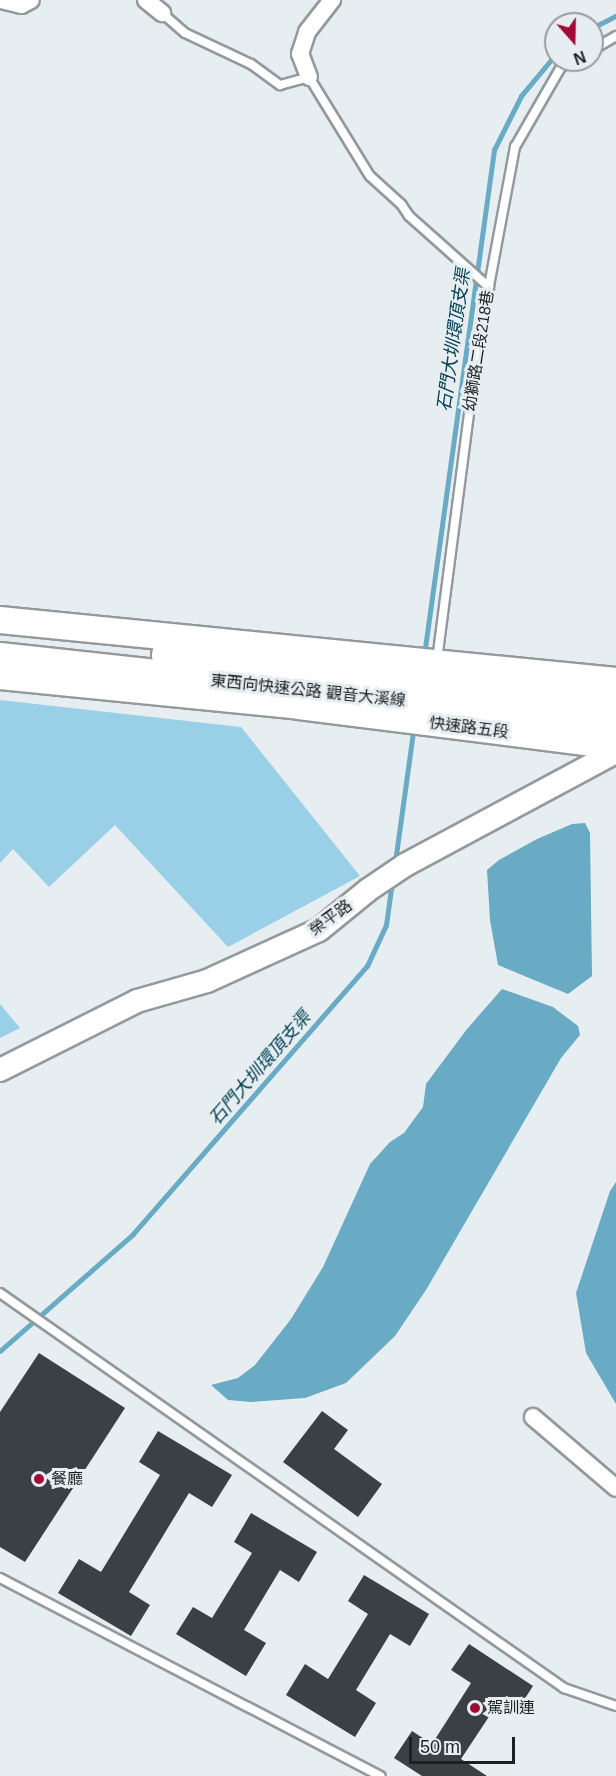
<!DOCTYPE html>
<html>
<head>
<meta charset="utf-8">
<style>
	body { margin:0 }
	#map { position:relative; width:616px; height:1776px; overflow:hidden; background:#e7eef1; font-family:Helvetica,"Noto Sans TC",sans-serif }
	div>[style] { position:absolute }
	.green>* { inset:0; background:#99d0e7 }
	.water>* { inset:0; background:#69abc4 }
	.stream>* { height:4.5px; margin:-2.25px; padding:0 2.25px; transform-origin:2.25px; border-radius:2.25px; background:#69abc4 }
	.building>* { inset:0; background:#3a4043 }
	.roads { filter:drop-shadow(2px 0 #93999c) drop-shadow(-2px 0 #93999c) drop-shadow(0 2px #93999c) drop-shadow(0 -2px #93999c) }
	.lane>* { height:8px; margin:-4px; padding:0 4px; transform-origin:4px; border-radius:4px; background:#fff }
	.street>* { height:16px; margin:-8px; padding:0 8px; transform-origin:8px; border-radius:8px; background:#fff }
	.secondary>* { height:22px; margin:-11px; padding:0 11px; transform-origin:11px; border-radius:11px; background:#fff }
	.primary>* { height:26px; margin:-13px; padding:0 13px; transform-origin:13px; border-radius:13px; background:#fff }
	.highway>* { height:30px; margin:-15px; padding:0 15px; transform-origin:15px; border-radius:15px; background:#fff }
	.dots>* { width:16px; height:16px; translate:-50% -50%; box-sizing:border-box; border:3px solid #e7eef1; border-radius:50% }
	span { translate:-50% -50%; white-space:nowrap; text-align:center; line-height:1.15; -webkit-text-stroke:6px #e7eef1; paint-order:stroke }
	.street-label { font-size:16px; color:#1d2021 }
	.poi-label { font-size:16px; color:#1d2021 }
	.left { translate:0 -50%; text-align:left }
	.water-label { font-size:18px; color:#034053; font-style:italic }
	.north { position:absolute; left:544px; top:12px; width:60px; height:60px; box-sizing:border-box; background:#e7eef1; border:2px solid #969c9e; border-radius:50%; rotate:160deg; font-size:16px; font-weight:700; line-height:24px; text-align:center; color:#1d2021 }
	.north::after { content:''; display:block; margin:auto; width:21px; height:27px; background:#a40837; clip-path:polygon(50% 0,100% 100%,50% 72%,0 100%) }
	.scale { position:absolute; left:409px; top:1737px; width:106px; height:27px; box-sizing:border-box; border:3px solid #1d2021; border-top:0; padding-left:8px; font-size:18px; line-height:21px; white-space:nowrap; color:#1d2021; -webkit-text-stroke:4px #e7eef1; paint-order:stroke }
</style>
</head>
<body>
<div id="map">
	<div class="green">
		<i style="clip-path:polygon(0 700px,241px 727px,360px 876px,228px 947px,115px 825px,49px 887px,13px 849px,0 863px)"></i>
		<i style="clip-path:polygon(0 1004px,20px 1028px,0 1038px)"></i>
	</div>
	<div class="water">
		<i style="clip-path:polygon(585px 823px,590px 833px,592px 976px,568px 994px,498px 965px,490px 920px,487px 870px,499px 860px,537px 839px,572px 824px)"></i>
		<i style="clip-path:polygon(502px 989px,553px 1007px,578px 1026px,580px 1035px,561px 1058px,426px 1290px,395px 1336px,346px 1383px,305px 1398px,251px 1402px,228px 1400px,211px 1385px,238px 1378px,255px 1365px,291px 1319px,323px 1267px,370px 1164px,390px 1142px,404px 1133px,423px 1107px,426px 1084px,467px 1029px)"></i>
		<i style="clip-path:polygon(616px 1182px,616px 1404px,586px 1353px,576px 1293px,610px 1191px)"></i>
	</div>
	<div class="stream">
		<i style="left:592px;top:28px;width:27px;rotate:-27deg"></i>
		<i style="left:425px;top:648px;width:503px;rotate:-82.11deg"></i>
		<i style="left:494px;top:150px;width:60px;rotate:-63.4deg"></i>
		<i style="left:521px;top:96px;width:55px;rotate:-50.2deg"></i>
		<i style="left:395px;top:862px;width:130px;rotate:-82.1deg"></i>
		<i style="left:0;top:1351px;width:177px;rotate:-41.3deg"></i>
		<i style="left:133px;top:1234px;width:356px;rotate:-48.9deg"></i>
		<i style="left:367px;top:966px;width:45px;rotate:-65.1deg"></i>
		<i style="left:386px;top:925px;width:43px;rotate:-82.1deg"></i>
	</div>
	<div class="building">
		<i style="clip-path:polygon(39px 1353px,125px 1408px,25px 1562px,0 1547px,0 1412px)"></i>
		<i style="clip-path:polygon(322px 1411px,348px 1430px,334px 1449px,382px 1484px,358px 1517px,283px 1462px)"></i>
		<i style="clip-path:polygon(158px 1431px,232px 1475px,212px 1507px,189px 1493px,129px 1592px,150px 1605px,131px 1636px,58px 1593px,79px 1559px,101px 1572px,160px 1475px,139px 1462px)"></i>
		<i style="clip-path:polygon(251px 1513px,317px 1552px,299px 1582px,280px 1570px,244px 1630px,266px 1643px,246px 1676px,176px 1634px,193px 1607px,212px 1618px,252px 1553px,234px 1542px)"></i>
		<i style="clip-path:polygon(364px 1575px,429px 1614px,410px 1646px,390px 1634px,356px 1690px,376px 1703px,355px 1737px,286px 1695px,305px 1664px,328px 1679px,368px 1614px,348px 1601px)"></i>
		<i style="clip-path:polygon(469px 1644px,533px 1686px,515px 1714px,498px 1703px,461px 1759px,487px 1776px,422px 1776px,394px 1758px,412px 1731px,432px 1744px,471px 1683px,451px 1670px)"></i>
	</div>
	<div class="roads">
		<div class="lane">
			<i style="left:162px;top:13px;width:30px;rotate:41deg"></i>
			<i style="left:185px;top:33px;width:73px;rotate:25.2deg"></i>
			<i style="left:251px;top:64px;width:36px;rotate:36deg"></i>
			<i style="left:280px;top:85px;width:30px;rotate:-15deg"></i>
			<i style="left:309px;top:77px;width:116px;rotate:58.4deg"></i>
			<i style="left:370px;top:176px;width:42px;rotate:42.1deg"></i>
			<i style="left:401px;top:204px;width:14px;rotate:56deg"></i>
			<i style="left:409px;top:216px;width:107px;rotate:41.6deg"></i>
			<i style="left:592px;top:50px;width:28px;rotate:-30deg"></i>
			<i style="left:437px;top:660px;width:313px;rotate:-82.6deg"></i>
			<i style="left:477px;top:350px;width:207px;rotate:-79.4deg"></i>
			<i style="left:515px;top:147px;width:92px;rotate:-60.1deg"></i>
			<i style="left:561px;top:67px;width:15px;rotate:-28deg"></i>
			<i style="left:0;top:1293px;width:689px;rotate:35.01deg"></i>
			<i style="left:564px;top:1688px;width:55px;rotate:19.1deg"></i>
			<i style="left:0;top:1578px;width:429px;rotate:27.5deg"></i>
		</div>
		<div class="street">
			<i style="left:1px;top:0;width:21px;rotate:14deg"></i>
			<i style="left:21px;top:5px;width:11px;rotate:-27deg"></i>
			<i style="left:146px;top:0;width:21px;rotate:39deg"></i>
			<i style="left:309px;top:77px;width:25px;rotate:-111deg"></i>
			<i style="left:300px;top:54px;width:23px;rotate:-72deg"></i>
			<i style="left:307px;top:32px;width:41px;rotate:-52deg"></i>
			<i style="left:533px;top:1417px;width:109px;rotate:40.5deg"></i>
		</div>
		<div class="secondary">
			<i style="left:0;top:1070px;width:153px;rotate:-26.7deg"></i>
			<i style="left:137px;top:1001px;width:73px;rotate:-15.9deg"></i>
			<i style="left:207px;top:981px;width:123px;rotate:-24.5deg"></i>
			<i style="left:319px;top:930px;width:63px;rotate:-39.2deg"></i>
			<i style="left:368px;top:890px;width:45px;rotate:-34deg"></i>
			<i style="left:405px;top:865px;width:239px;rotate:-28.2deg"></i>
		</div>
		<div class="primary">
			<i style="left:0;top:620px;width:619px;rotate:5.66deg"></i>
			<i style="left:0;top:676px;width:301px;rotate:5.7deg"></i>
			<i style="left:299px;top:706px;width:320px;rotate:7.2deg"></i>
		</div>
		<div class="highway">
			<i style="left:167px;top:655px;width:273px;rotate:5.9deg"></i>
			<i style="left:439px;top:683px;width:178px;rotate:7.4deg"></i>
			<i style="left:0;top:658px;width:445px;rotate:6.2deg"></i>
			<i style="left:442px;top:706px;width:175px;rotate:6.9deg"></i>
		</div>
	</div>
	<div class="dots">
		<i style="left:39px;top:1479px;background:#a40837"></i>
		<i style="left:475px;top:1708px;background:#a40837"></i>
	</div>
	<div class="street-label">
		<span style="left:479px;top:351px;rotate:-81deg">幼獅路二段218巷</span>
		<span style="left:308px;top:691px;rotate:6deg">東西向快速公路 觀音大溪線</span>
		<span style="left:469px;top:728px;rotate:7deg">快速路五段</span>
		<span style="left:331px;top:918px;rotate:-36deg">榮平路</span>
	</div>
	<div class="poi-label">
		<span class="left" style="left:51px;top:1479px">餐廳</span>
		<span class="left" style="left:487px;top:1708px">駕訓連</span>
	</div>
	<div class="water-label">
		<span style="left:454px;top:340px;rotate:-82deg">石門大圳環頂支渠</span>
		<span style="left:260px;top:1068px;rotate:-49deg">石門大圳環頂支渠</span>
	</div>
	<div class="north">N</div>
	<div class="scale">50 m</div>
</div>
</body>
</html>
